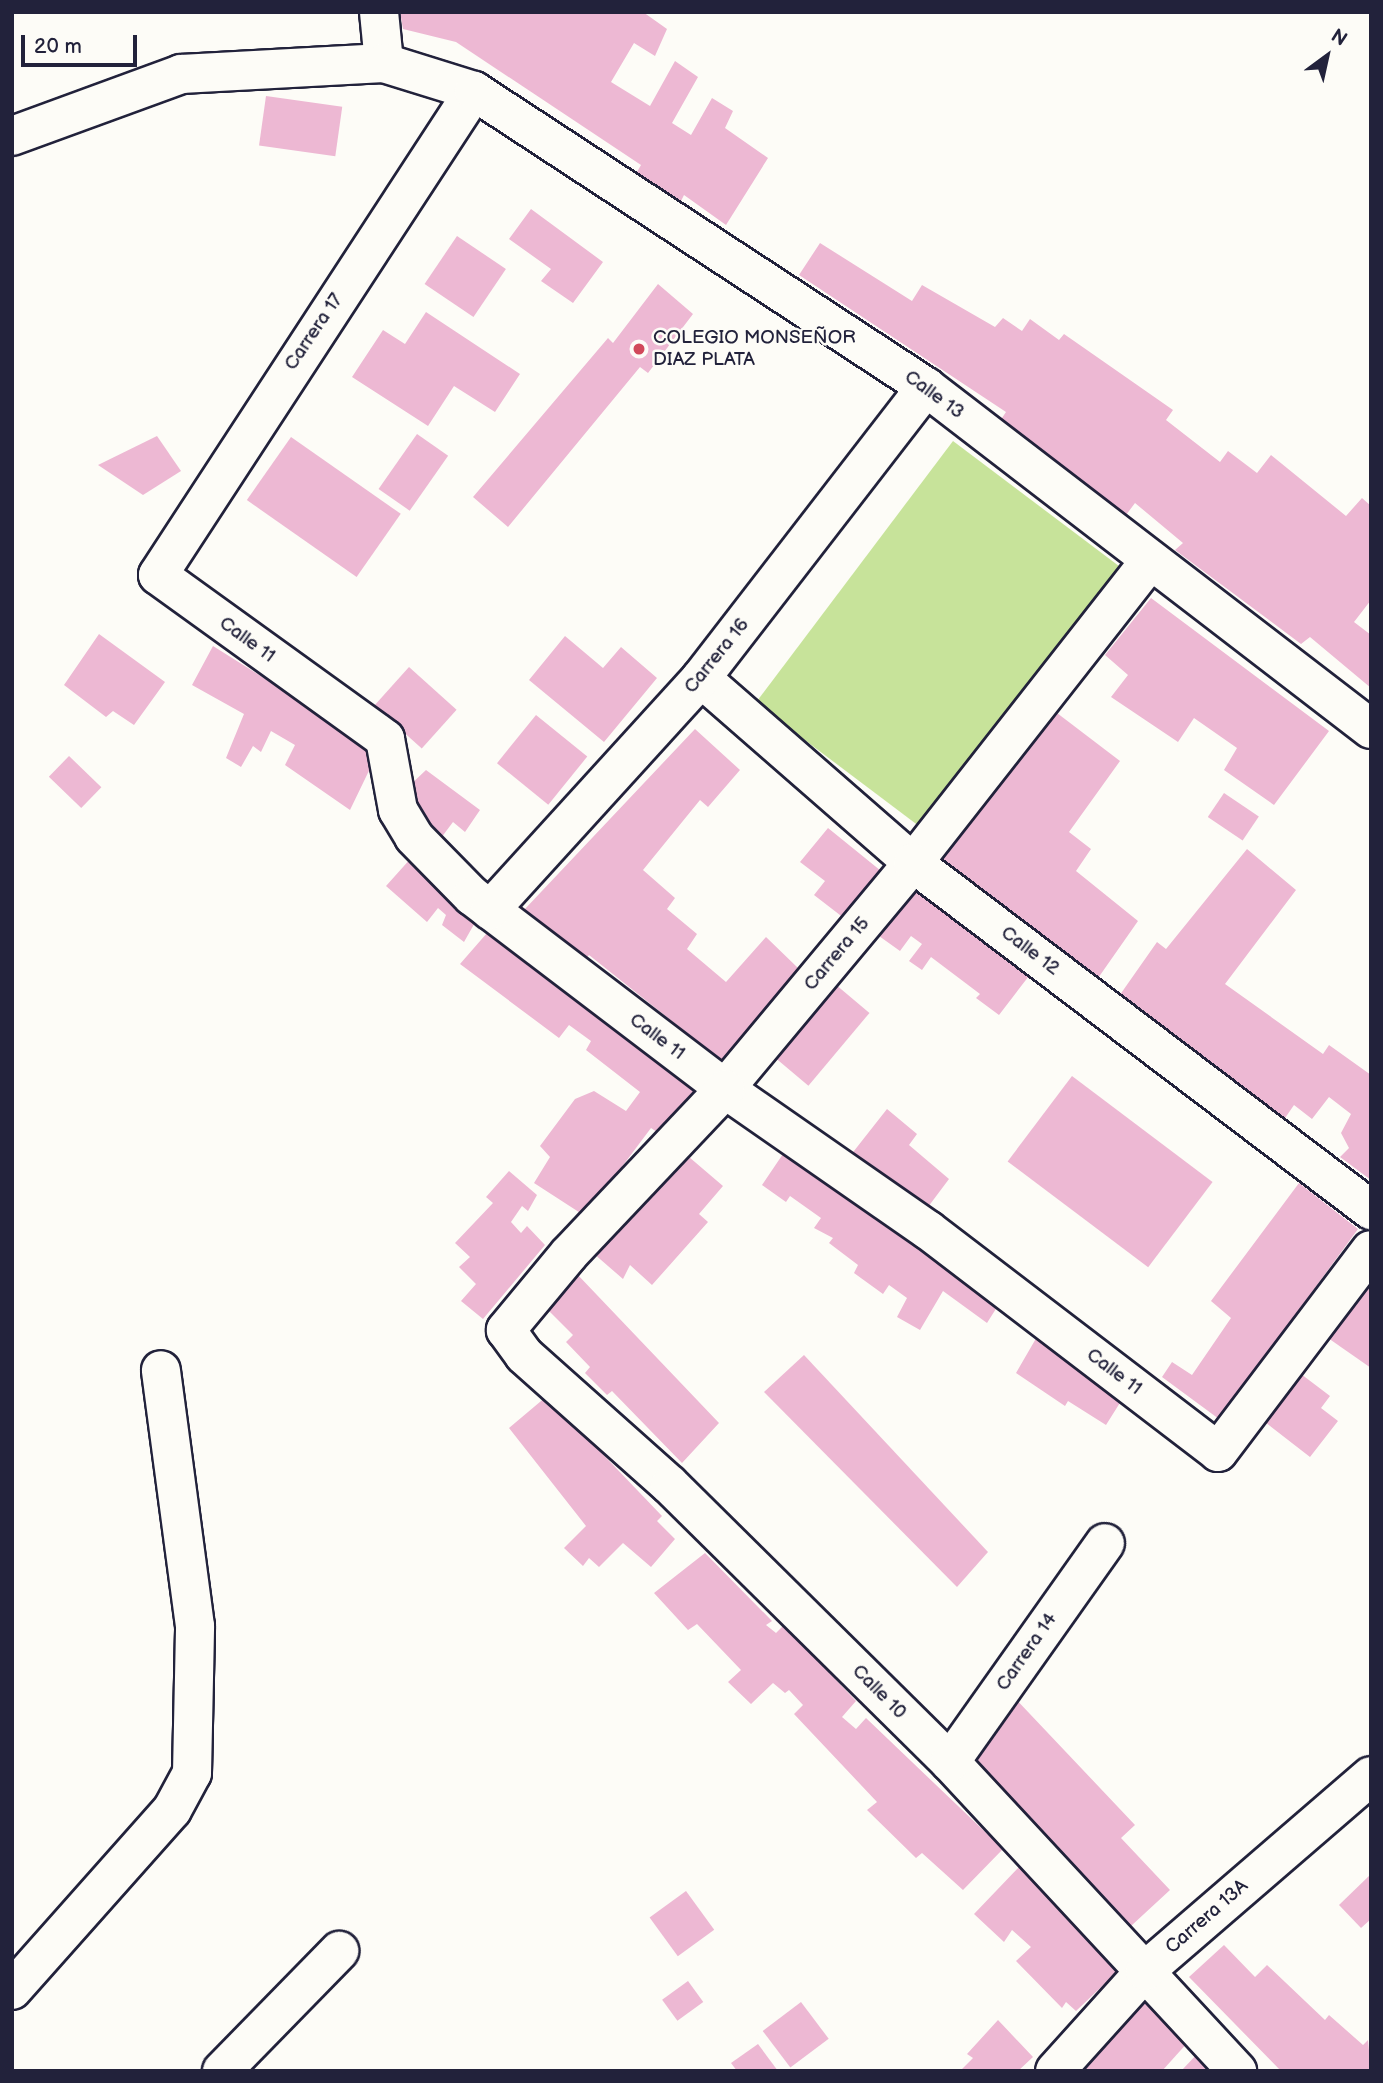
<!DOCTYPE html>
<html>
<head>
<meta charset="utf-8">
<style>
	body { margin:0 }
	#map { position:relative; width:1383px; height:2083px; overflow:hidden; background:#fdfcf7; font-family:"Balsamiq Sans",sans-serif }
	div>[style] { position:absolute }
	.green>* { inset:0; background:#c7e39a; transform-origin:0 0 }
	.building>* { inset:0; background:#edb8d3; transform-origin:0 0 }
	.roads { filter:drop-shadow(2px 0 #22223b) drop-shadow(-2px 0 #22223b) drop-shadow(0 2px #22223b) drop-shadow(0 -2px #22223b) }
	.minor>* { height:38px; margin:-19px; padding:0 19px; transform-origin:19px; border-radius:19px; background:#fdfcf7 }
	.dots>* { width:19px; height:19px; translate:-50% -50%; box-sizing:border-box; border:4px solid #fdfcf7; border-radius:50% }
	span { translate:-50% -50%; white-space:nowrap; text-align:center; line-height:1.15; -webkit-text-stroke:5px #fdfcf7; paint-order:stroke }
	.street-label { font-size:19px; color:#22223b }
	.poi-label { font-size:19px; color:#22223b }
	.left { translate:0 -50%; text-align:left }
	.frame { position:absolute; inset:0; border:14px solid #22223b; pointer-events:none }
	.north { position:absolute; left:1292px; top:21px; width:70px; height:70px; -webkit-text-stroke:5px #fdfcf7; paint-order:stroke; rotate:33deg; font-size:19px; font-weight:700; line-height:28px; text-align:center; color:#22223b }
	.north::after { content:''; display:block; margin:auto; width:24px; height:32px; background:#22223b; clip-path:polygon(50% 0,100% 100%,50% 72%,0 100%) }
	.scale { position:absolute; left:21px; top:35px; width:116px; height:32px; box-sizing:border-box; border:4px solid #22223b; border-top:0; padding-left:9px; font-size:21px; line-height:24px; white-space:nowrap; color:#22223b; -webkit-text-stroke:5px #fdfcf7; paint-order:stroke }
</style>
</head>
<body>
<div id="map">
	<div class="green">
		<i style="left:953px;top:441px;width:209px;height:328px;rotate:37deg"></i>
	</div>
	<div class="building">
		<i style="clip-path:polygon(400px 12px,643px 12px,667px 29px,655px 56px,634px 43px,611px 82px,650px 106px,675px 61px,698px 77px,672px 123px,691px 135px,712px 98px,733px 111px,725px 128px,768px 158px,726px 225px,684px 195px,677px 209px,633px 179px,641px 165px,456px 42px,403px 29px)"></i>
		<i style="left:266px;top:96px;width:77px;height:50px;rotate:8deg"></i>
		<i style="clip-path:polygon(531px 209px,603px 262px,573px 303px,541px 281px,551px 269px,509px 239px)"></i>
		<i style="left:457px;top:236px;width:59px;height:58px;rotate:34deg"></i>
		<i style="clip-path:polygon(820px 243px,912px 301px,922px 285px,995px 327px,1003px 318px,1022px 331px,1030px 319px,1059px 340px,1064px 334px,1173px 410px,1166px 420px,1220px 462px,1228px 451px,1257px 473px,1271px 455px,1346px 516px,1362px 498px,1371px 506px,1371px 600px,1354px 622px,1371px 635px,1371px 688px,1310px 637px,1301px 644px,1175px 550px,1183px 543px,1135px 503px,1126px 515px,1000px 421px,1006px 412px,799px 275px)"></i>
		<i style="clip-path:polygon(658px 284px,693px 314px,648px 373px,640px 367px,508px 527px,473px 497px,608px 338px,613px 343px)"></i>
		<i style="clip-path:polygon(426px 312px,520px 374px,495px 412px,454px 386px,428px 426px,352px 377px,383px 330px,405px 344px)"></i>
		<i style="left:417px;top:434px;width:38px;height:67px;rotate:35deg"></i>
		<i style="clip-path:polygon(157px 436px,181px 471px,143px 495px,98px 465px)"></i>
		<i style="left:291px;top:437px;width:134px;height:77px;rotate:35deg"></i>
		<i style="clip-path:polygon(1151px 598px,1329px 731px,1274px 805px,1224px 770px,1237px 748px,1194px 718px,1178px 742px,1111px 697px,1128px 675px,1105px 655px)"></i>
		<i style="clip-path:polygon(99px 634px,165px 682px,134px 725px,113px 711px,106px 717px,64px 685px)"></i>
		<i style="clip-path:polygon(565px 636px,603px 668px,621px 647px,657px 678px,604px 742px,529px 680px)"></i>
		<i style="clip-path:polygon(213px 646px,379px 750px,350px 810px,285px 765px,295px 745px,271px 731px,261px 752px,253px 746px,241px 767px,226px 758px,244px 714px,192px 685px)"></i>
		<i style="left:409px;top:667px;width:64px;height:52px;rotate:42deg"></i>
		<i style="clip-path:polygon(1057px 713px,1120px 761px,1069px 832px,1091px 849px,1076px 871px,1138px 921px,1096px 981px,938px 863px)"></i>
		<i style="left:536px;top:715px;width:66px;height:62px;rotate:39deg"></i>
		<i style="clip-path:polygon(695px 729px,740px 770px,708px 807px,700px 800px,643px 870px,675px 898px,667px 909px,697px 934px,687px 949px,726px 982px,766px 937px,798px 968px,722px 1061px,589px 955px,584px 961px,524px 910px)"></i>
		<i style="left:69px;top:756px;width:45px;height:29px;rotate:44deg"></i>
		<i style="clip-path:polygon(426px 770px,480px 810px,465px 832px,453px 822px,438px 842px,413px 811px,407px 788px)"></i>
		<i style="left:1224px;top:793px;width:42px;height:29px;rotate:34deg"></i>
		<i style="clip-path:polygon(828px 828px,886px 875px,849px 922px,814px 895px,825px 881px,800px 862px)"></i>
		<i style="clip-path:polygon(1247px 849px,1296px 890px,1225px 984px,1323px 1054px,1329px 1045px,1371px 1075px,1371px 1180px,1340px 1157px,1349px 1148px,1341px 1133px,1351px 1114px,1329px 1097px,1312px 1119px,1294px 1105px,1283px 1121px,1117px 999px,1157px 942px,1166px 949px)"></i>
		<i style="clip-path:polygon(412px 857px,450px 890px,446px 898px,477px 919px,464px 942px,442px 925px,446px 915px,438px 908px,427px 922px,386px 886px)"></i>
		<i style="clip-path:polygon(917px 886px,1032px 972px,999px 1015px,976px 998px,980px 994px,931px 957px,922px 970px,909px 961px,922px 944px,911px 936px,900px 951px,879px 936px)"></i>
		<i style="clip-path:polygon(494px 925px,697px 1088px,660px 1134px,651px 1128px,585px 1216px,534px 1183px,550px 1157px,540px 1146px,575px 1099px,594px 1091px,626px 1111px,640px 1092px,586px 1050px,591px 1041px,569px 1025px,559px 1038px,460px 964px)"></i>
		<i style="left:835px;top:984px;width:45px;height:95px;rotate:40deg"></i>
		<i style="left:1072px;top:1076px;width:176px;height:107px;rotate:37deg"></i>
		<i style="clip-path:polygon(887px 1109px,917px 1134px,909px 1145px,949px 1179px,925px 1211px,850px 1156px)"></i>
		<i style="clip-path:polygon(682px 1151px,723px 1186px,699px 1214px,708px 1222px,652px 1285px,630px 1265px,623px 1279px,593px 1253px)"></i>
		<i style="clip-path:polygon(785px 1151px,999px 1304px,987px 1323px,943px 1291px,920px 1330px,897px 1317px,907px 1298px,889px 1285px,883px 1294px,854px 1273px,858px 1265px,829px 1243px,833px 1238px,814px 1228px,821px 1218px,790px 1196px,786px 1202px,762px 1185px)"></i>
		<i style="clip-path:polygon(509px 1171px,537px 1195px,528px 1211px,522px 1206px,511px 1222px,521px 1233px,527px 1226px,545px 1245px,483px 1319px,461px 1301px,476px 1284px,459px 1267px,470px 1257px,455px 1243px,493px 1203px,486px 1197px)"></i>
		<i style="clip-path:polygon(1299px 1183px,1358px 1229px,1219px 1419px,1162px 1377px,1172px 1362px,1192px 1375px,1231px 1318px,1211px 1301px)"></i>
		<i style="clip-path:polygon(576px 1273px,719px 1423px,682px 1463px,612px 1391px,607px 1395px,585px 1373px,590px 1367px,566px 1342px,573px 1335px,546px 1308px)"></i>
		<i style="clip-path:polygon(1371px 1280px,1371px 1368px,1328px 1338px)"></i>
		<i style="clip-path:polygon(1038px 1335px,1123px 1398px,1106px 1425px,1068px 1401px,1065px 1406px,1016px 1373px)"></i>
		<i style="clip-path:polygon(804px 1355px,988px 1552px,957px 1587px,764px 1392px)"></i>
		<i style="clip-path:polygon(1301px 1374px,1330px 1396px,1321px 1408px,1338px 1421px,1310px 1457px,1265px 1422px)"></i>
		<i style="clip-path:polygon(547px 1396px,662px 1516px,657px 1521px,675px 1539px,651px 1567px,623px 1543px,599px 1567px,589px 1558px,583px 1566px,564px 1548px,586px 1526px,509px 1428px)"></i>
		<i style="clip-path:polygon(705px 1553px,772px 1621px,766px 1625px,776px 1633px,784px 1625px,856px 1701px,842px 1717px,856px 1729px,866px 1718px,1003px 1849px,963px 1890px,922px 1853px,916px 1858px,867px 1810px,877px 1802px,794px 1714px,803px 1705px,789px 1690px,785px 1693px,773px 1683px,751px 1704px,728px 1682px,741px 1670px,697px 1624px,688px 1630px,654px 1593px)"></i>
		<i style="clip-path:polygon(1013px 1696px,1135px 1825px,1121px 1838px,1170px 1890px,1131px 1926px,961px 1746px)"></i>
		<i style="clip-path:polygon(1019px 1867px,1117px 1972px,1076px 2011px,1066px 2002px,1062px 2008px,1016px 1961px,1031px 1947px,1012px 1930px,1004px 1942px,974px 1914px)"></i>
		<i style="clip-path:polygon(1371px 1874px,1371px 1919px,1361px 1928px,1339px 1905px)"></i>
		<i style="left:686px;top:1891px;width:48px;height:45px;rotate:54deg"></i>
		<i style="clip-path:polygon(1224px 1945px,1255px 1977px,1267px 1965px,1325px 2020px,1329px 2015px,1363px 2045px,1368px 2040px,1371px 2071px,1281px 2071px,1189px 1977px)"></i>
		<i style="left:688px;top:1981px;width:26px;height:32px;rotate:54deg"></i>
		<i style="clip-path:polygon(1146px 1997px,1189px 2041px,1162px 2071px,1075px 2071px)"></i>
		<i style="left:801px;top:2002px;width:46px;height:48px;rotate:53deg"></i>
		<i style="clip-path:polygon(998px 2020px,1033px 2057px,1018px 2071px,960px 2071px,973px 2058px,967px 2054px)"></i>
		<i style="clip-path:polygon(758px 2044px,778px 2071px,737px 2071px,731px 2063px)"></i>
		<i style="clip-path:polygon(1200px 2051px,1218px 2071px,1181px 2071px)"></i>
	</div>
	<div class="roads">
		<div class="minor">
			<i style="left:379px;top:12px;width:51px;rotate:84.4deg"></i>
			<i style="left:474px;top:91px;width:578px;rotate:123.14deg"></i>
			<i style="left:158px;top:575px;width:280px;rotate:35.8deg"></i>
			<i style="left:385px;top:739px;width:72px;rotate:79.6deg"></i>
			<i style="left:398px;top:810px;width:31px;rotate:59deg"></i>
			<i style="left:414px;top:837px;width:83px;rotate:45.5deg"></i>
			<i style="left:472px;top:896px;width:318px;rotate:37.3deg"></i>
			<i style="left:725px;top:1089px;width:247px;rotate:34.8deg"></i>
			<i style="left:928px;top:1230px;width:365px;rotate:37.4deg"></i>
			<i style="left:1218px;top:1452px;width:253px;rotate:-52.9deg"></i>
			<i style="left:12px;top:136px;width:180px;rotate:-20.1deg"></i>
			<i style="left:181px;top:74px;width:203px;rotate:-3.1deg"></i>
			<i style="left:384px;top:63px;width:94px;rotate:17.3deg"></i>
			<i style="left:474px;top:91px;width:540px;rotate:33.22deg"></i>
			<i style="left:926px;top:387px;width:561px;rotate:37.54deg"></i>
			<i style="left:1149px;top:562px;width:382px;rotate:128.1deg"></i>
			<i style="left:913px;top:863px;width:294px;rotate:129.8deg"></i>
			<i style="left:725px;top:1089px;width:227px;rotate:133.4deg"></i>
			<i style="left:569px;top:1254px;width:99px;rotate:129.7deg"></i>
			<i style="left:506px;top:1330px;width:31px;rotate:54deg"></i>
			<i style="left:524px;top:1355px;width:195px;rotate:41.7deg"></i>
			<i style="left:670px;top:1485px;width:394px;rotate:44.7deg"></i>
			<i style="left:950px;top:1762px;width:422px;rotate:47.1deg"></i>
			<i style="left:701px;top:678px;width:281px;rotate:41.1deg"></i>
			<i style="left:913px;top:863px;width:575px;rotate:37.15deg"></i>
			<i style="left:490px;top:910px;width:314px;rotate:-47.7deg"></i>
			<i style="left:701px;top:678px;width:368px;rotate:-52.3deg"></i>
			<i style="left:950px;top:1762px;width:268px;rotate:-54.7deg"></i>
			<i style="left:12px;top:1990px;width:241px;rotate:-48.4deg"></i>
			<i style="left:172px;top:1810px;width:42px;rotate:-61.6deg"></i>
			<i style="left:192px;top:1773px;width:147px;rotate:-88.8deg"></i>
			<i style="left:195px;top:1626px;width:258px;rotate:-97.6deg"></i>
			<i style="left:222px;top:2071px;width:168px;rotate:-45.7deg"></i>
			<i style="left:1055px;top:2071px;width:135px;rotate:-48deg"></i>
			<i style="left:1145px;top:1971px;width:298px;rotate:-40.8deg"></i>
		</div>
	</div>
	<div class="dots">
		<i style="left:639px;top:349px;background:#d1495b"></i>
	</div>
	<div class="street-label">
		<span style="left:314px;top:332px;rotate:-56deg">Carrera 17</span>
		<span style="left:934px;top:395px;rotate:36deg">Calle 13</span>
		<span style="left:247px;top:640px;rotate:36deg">Calle 11</span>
		<span style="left:717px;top:656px;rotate:-51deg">Carrera 16</span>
		<span style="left:1030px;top:951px;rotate:37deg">Calle 12</span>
		<span style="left:837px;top:954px;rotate:-50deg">Carrera 15</span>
		<span style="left:657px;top:1037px;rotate:37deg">Calle 11</span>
		<span style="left:1114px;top:1372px;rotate:37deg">Calle 11</span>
		<span style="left:1027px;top:1652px;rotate:-55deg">Carrera 14</span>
		<span style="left:879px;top:1692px;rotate:45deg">Calle 10</span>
		<span style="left:1207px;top:1917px;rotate:-41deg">Carrera 13A</span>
	</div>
	<div class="poi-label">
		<span class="left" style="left:653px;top:349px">COLEGIO MONSEÑOR<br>DIAZ PLATA</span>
	</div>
	<div class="frame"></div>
	<div class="north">N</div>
	<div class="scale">20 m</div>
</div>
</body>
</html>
